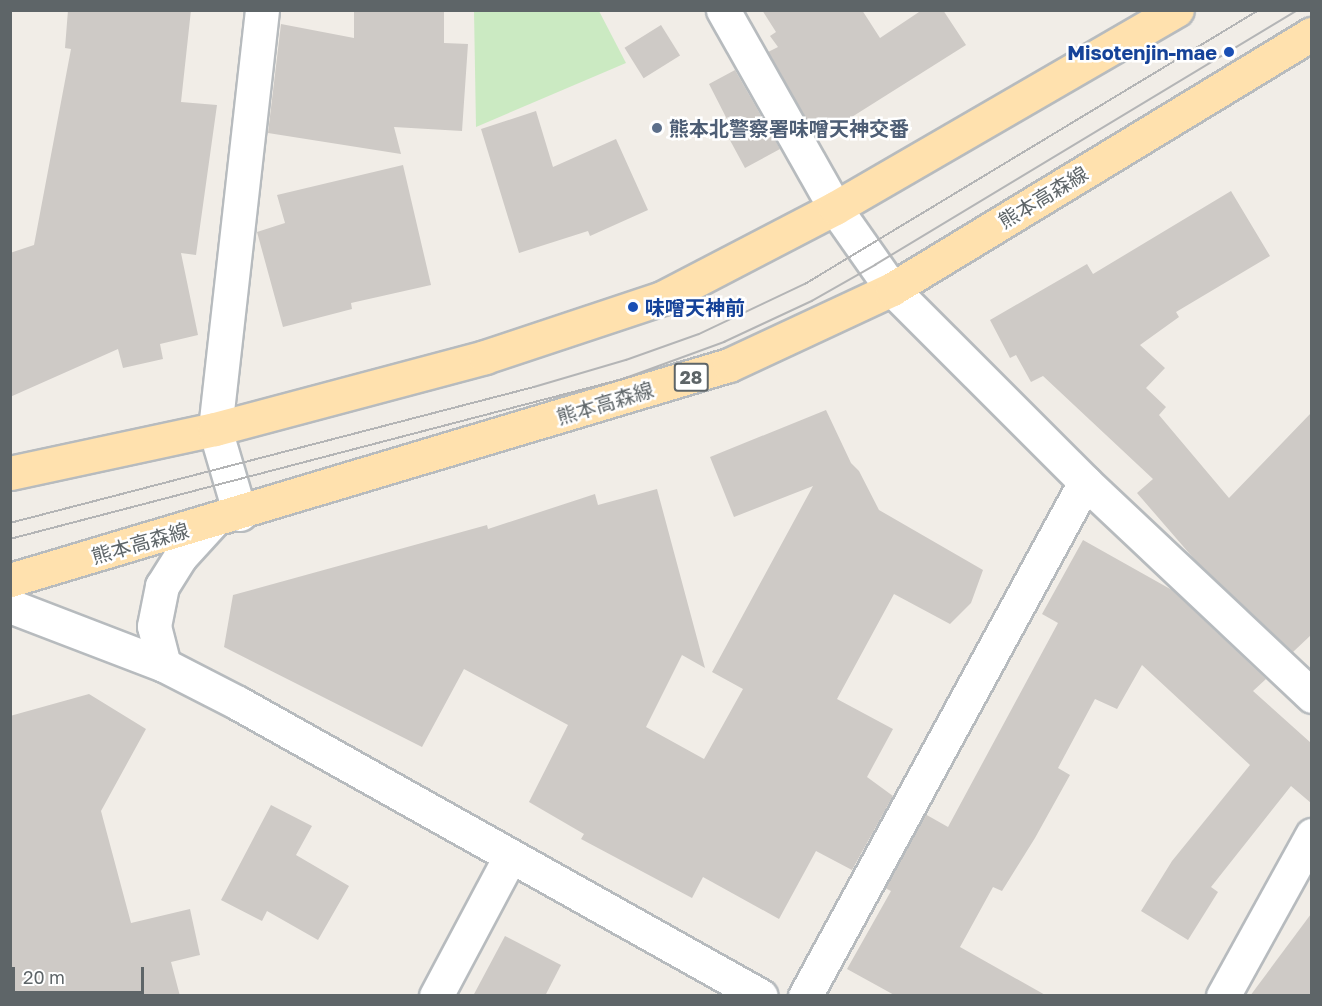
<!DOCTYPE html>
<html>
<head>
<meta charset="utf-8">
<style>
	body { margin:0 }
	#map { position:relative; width:1322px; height:1006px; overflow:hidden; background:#f1ede7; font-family:"Golos Text","Noto Sans JP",sans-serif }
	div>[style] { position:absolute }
	.green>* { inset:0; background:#cbeac2 }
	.building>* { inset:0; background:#cecac6; transform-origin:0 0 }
	.roads { filter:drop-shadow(2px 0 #b7bbbe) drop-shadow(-2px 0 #b7bbbe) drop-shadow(0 2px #b7bbbe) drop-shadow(0 -2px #b7bbbe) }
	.minor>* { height:33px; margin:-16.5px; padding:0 16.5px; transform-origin:16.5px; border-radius:16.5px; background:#fff }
	.tertiary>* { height:33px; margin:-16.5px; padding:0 16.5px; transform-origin:16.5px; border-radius:16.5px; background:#fff }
	.primary>* { height:33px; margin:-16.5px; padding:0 16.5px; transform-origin:16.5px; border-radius:16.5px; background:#ffe1ae }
	.tram>* { height:1.5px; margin:-0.75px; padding:0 0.75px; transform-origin:0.75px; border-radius:0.75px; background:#b4b5b6 }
	.dots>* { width:16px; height:16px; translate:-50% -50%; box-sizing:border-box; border:3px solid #fff; border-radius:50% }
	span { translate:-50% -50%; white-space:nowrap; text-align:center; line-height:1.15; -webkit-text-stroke:5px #fff; paint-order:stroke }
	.shield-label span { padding:2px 4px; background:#fff; border:2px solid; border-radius:4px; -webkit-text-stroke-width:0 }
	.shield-label { font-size:18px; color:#5e6568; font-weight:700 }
	.transit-label { font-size:20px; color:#164399; font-weight:700 }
	.right { translate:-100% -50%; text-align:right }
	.left { translate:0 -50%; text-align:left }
	.service-label { font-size:20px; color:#4e5e75; font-weight:700 }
	.street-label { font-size:20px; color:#5e6568 }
	.frame { position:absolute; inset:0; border:12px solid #5e6568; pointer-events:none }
	.scale { position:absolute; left:12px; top:967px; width:132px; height:27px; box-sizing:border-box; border:3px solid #5e6568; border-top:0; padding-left:8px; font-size:18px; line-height:21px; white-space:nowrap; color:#5e6568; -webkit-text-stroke:4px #fff; paint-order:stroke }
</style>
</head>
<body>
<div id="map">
	<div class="green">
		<i style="clip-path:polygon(474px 11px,599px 11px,626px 63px,476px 127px)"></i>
	</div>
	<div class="building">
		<i style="clip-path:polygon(68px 10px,191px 10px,181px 102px,217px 105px,196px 255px,181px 253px,198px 335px,160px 344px,163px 359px,123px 368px,118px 349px,10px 397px,10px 253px,34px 245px,71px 49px,65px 48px)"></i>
		<i style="clip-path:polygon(354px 10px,444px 10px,444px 43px,468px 44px,462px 131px,394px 127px,401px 154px,268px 133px,281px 24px,354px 38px)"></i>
		<i style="clip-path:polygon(762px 10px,862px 10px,880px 38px,922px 10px,943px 10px,966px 45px,828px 132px,824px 125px,813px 131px,768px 52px,778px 47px,770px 36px,776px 32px)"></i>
		<i style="left:661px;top:25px;width:36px;height:43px;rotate:58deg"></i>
		<i style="clip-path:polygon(735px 70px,780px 149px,745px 168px,725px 131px,731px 127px,709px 84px)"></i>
		<i style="clip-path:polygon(536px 111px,553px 167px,616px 139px,648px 210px,590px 236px,588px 231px,519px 253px,481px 129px)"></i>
		<i style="clip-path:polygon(403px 165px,431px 285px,351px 303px,352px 309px,283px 327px,257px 232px,285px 223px,277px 195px)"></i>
		<i style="clip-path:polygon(1231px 191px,1270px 256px,1176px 312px,1179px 317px,1140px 345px,1165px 368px,1146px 388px,1166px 407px,1159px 415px,1229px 498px,1311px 413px,1311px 635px,1293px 652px,1195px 560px,1137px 493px,1153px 479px,1043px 376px,1031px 382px,1016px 355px,1010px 358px,990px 320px,1087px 264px,1093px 274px)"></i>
		<i style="clip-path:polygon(826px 410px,851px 463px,859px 471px,879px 510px,983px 570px,971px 603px,950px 624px,894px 594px,837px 699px,893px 729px,867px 777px,893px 796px,852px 870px,816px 851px,779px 919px,703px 877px,692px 898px,581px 839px,584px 834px,529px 802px,568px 725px,464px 669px,422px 747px,224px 647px,233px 595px,487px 525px,488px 529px,595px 494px,598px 505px,657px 489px,705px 668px,682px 655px,646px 727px,704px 759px,743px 689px,712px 672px,813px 486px,734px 517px,710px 457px)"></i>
		<i style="clip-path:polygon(1083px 540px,1172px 590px,1266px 679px,1253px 691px,1311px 743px,1311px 803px,1291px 786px,1211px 887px,1218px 892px,1188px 940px,1141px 911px,1172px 861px,1250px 765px,1142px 665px,1117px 709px,1095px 699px,1058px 768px,1070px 775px,1035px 838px,1002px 891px,993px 887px,960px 947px,1047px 996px,896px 996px,847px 969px,891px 891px,885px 888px,925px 814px,948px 827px,1058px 623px,1042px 614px)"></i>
		<i style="clip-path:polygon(89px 694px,146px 729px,101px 811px,131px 923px,190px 909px,200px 955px,171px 962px,180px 996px,10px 996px,10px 716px)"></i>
		<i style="clip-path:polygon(271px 805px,312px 826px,296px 855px,349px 886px,318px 940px,267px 911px,262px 921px,221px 900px)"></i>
		<i style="clip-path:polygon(1311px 914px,1311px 996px,1250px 996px)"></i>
		<i style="clip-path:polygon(505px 936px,561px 965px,545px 996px,473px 996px)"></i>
	</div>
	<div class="roads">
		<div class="minor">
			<i style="left:723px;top:10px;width:227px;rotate:60.5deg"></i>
			<i style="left:835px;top:208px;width:99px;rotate:54.9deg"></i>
			<i style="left:892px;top:289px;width:273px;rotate:45deg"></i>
			<i style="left:1085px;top:482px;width:312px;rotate:43.3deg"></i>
			<i style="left:240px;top:514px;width:89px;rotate:-106.4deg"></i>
			<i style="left:215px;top:429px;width:422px;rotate:-83.6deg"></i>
			<i style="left:436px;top:996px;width:157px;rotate:-62deg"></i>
			<i style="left:805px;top:996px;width:585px;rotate:-61.42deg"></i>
			<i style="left:1223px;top:996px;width:184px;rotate:-61.1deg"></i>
		</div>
		<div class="tertiary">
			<i style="left:10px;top:606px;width:165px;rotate:21deg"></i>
			<i style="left:164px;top:665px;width:83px;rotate:27.2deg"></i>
			<i style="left:238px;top:703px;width:599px;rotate:29.26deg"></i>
			<i style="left:164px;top:665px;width:40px;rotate:-104.4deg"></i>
			<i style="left:154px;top:626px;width:41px;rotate:-78.7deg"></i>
			<i style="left:162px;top:586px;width:34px;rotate:-58deg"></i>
			<i style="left:180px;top:557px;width:47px;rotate:-47.6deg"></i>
		</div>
		<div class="primary">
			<i style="left:10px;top:473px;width:210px;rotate:-12.1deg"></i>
			<i style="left:215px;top:429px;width:279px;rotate:-14.9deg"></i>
			<i style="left:485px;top:357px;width:187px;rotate:-18.4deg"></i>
			<i style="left:662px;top:298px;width:195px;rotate:-27.5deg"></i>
			<i style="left:835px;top:208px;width:395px;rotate:-30.1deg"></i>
			<i style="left:10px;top:580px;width:750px;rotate:-16.65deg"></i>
			<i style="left:729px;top:365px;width:180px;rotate:-25deg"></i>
			<i style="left:892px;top:289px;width:491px;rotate:-31.3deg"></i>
		</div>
	</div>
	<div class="tram">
		<i style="left:10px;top:523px;width:541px;rotate:-14.55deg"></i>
		<i style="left:534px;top:387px;width:96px;rotate:-16.4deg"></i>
		<i style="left:626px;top:360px;width:77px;rotate:-19.6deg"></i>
		<i style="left:699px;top:334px;width:117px;rotate:-25.3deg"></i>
		<i style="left:805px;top:284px;width:530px;rotate:-31.11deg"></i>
		<i style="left:10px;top:539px;width:634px;rotate:-14.63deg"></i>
		<i style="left:623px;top:379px;width:108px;rotate:-20.1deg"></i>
		<i style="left:724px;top:342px;width:97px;rotate:-25deg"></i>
		<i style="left:812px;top:301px;width:73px;rotate:-29.7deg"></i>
		<i style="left:875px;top:265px;width:493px;rotate:-31.1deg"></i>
	</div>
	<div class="dots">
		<i style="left:1229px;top:52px;background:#1a4fb4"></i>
		<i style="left:657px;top:128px;background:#5c6f8a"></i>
		<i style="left:633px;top:307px;background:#1a4fb4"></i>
	</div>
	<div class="shield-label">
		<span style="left:691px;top:377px">28</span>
	</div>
	<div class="transit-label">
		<span class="right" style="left:1217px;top:52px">Misotenjin-mae</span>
		<span class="left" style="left:645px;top:307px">味噌天神前</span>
	</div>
	<div class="service-label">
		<span class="left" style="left:669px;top:128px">熊本北警察署味噌天神交番</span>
	</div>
	<div class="street-label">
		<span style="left:1043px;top:197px;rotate:-31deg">熊本高森線</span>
		<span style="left:605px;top:403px;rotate:-17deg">熊本高森線</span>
		<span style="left:140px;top:543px;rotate:-16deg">熊本高森線</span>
	</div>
	<div class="frame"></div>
	<div class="scale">20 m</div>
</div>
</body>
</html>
